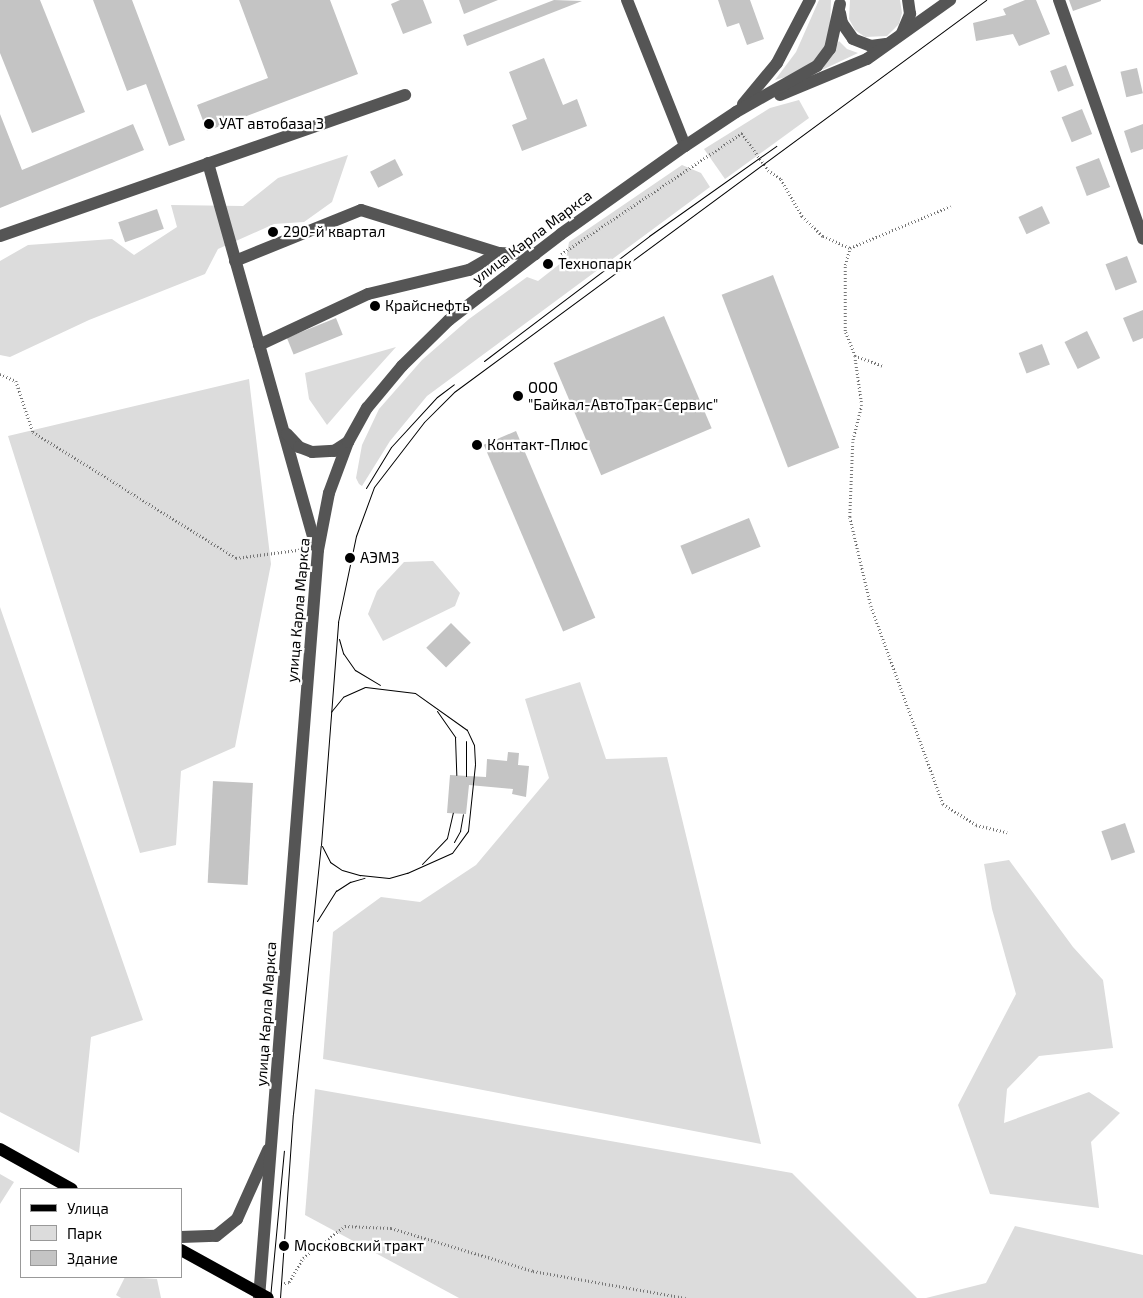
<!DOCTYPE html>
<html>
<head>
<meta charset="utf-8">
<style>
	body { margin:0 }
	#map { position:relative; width:1143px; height:1298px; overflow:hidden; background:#fff; font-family:"Exo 2",sans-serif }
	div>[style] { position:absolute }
	.green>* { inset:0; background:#dcdcdc }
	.building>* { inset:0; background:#c4c4c4; transform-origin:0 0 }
	.path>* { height:2.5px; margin-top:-1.25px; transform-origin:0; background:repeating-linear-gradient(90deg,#777 0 1px,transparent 0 3.5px) }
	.minor>* { height:12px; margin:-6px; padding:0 6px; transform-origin:6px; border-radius:6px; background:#555 }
	.major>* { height:12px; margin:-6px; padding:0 6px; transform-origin:6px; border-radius:6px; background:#000 }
	.tram>* { height:1px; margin:-0.5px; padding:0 0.5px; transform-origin:0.5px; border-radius:0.5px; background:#000 }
	.dots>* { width:14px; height:14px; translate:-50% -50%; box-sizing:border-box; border:2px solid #fff; border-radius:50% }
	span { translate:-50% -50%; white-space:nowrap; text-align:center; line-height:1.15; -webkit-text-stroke:4.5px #fff; paint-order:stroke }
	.poi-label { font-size:15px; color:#000 }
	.left { translate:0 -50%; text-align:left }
	.street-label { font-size:15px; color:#000 }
	.legend { position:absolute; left:20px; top:1188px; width:162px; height:90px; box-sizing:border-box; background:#fff; border:1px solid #999; margin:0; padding:6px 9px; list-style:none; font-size:15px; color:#000 }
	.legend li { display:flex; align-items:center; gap:10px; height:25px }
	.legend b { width:25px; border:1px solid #999 }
</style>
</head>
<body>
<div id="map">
	<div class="green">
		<i style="clip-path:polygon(819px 0,831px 0,830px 28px,830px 36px,817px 61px,793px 75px,775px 80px,796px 52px)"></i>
		<i style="clip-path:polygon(850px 0,900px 0,902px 13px,899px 24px,887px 36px,865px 37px,855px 30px,849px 19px)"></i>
		<i style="clip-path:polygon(839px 41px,847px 49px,858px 53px,822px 70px)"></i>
		<i style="clip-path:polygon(799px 100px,809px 118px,725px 179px,704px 149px,770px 108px)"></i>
		<i style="clip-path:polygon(348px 155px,332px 202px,304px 222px,274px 224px,218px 249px,205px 274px,89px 320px,10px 357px,0 355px,0 261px,28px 245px,112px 239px,134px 255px,177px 227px,171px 205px,243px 206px,278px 178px)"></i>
		<i style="clip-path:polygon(682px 165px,701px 173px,710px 187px,427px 396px,390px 441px,362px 486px,359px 484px,356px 478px,362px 445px,379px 409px,422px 360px,469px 319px,527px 277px,538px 281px,566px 259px,569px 242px)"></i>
		<i style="clip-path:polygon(396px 347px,352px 396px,327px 425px,309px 399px,305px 373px)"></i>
		<i style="clip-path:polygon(249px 379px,271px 564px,235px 747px,181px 771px,176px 845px,140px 853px,8px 436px)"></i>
		<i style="clip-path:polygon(433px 561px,460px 593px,455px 606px,383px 641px,368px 614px,377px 591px,404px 562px)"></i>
		<i style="clip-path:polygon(0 607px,143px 1020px,91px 1037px,79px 1153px,0 1112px)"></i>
		<i style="clip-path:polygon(580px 682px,606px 759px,667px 757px,761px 1144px,323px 1059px,333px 932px,381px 897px,420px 902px,476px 865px,549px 778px,525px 699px)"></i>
		<i style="clip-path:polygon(1009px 860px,1073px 947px,1103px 980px,1113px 1048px,1039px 1056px,1007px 1089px,1004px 1123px,1089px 1092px,1120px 1113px,1091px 1142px,1099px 1208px,990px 1194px,958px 1105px,1016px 994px,992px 909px,984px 864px)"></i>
		<i style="clip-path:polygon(315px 1089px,792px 1173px,917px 1298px,459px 1298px,305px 1215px)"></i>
		<i style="clip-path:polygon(0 1174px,14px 1182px,0 1204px)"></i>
		<i style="clip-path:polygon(1015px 1226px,1143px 1255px,1143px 1298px,926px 1298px,986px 1283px)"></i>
		<i style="clip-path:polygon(125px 1277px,157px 1279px,161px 1298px,121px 1298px,116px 1295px)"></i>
	</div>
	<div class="building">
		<i style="clip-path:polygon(0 0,40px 0,85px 112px,32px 133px,0 53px)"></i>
		<i style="clip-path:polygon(93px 0,132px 0,185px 140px,169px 146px,146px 84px,127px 91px)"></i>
		<i style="clip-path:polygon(239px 0,330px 0,358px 74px,207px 131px,197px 105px,268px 78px)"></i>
		<i style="clip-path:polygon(400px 0,423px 0,432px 23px,403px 34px,391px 4px)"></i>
		<i style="clip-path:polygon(459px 0,498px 0,464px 14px)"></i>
		<i style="clip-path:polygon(554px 0,582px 1px,467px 46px,463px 35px)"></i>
		<i style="clip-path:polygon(718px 0,750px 0,764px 39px,747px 45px,739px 23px,727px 27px)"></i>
		<i style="clip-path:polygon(1025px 0,1036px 0,1050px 34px,1019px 46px,1013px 34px,976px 41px,973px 23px,1006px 15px,1003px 9px)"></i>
		<i style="clip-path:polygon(1069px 0,1101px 0,1101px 1px,1073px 11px)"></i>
		<i style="clip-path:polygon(544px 58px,563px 105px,577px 99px,587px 126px,522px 151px,512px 125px,527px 119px,509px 72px)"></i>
		<i style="left:1066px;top:65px;width:22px;height:17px;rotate:69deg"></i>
		<i style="left:1137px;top:68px;width:26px;height:17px;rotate:77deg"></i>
		<i style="left:1082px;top:109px;width:27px;height:22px;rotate:68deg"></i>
		<i style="clip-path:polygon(0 114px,22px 170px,133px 124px,144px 150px,0 208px)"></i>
		<i style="clip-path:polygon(1143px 124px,1143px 149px,1131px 153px,1124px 131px)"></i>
		<i style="left:1099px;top:158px;width:31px;height:25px;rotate:69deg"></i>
		<i style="left:395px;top:159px;width:18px;height:28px;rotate:63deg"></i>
		<i style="left:1042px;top:206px;width:19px;height:26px;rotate:65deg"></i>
		<i style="left:157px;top:209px;width:21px;height:41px;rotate:71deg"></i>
		<i style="left:1127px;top:256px;width:28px;height:23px;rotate:69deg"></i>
		<i style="left:773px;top:275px;width:185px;height:55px;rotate:69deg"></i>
		<i style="clip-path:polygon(1143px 310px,1143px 338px,1133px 342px,1123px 318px)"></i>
		<i style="left:664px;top:316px;width:122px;height:120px;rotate:67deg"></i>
		<i style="left:336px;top:318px;width:18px;height:53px;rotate:68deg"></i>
		<i style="left:1087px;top:331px;width:30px;height:25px;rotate:64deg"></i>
		<i style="left:1042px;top:344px;width:22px;height:25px;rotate:69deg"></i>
		<i style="left:516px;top:431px;width:203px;height:35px;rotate:67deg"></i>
		<i style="left:749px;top:518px;width:31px;height:74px;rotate:68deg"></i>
		<i style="left:451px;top:623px;width:28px;height:35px;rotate:45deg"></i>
		<i style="clip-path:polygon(508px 752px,519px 753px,518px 765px,529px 766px,526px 797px,512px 794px,513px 789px,469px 785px,466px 814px,447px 813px,450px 775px,486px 777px,487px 759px,507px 761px)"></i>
		<i style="left:213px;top:781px;width:40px;height:102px;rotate:3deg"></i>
		<i style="left:1125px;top:823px;width:31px;height:25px;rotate:71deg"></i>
	</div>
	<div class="path">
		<i style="left:561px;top:254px;width:218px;rotate:-33.8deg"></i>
		<i style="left:742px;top:133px;width:45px;rotate:54.9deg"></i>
		<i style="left:768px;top:170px;width:16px;rotate:35deg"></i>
		<i style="left:781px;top:179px;width:43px;rotate:60.4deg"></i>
		<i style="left:802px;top:216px;width:29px;rotate:44deg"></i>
		<i style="left:823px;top:236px;width:30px;rotate:24deg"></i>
		<i style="left:855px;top:356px;width:49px;rotate:81.9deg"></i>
		<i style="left:862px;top:405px;width:38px;rotate:104deg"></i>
		<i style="left:853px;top:442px;width:75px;rotate:92.3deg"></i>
		<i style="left:850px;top:517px;width:91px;rotate:76.7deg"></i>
		<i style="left:871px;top:606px;width:211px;rotate:70deg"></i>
		<i style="left:943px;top:804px;width:39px;rotate:32deg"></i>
		<i style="left:976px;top:825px;width:32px;rotate:13deg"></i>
		<i style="left:882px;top:366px;width:29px;rotate:-160deg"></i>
		<i style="left:855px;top:356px;width:27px;rotate:-112deg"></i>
		<i style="left:845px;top:331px;width:66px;rotate:-90deg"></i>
		<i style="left:845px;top:265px;width:18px;rotate:-74deg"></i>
		<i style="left:850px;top:248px;width:109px;rotate:-22.6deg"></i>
		<i style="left:0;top:374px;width:17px;rotate:24deg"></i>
		<i style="left:16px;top:381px;width:54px;rotate:71.6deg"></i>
		<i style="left:33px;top:432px;width:239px;rotate:31.8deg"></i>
		<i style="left:236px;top:558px;width:69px;rotate:-7.5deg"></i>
		<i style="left:281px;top:1284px;width:8px;rotate:-14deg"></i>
		<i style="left:289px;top:1282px;width:28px;rotate:-60deg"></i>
		<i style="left:303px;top:1258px;width:53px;rotate:-37.3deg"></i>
		<i style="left:345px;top:1226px;width:46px;rotate:2.5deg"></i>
		<i style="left:391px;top:1228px;width:148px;rotate:16.8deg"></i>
		<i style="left:533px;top:1271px;width:155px;rotate:10deg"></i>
	</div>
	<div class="minor">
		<i style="left:627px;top:0;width:157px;rotate:68.3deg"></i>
		<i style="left:1059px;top:0;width:253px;rotate:70.6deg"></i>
		<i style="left:840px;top:13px;width:10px;rotate:79deg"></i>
		<i style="left:842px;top:23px;width:19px;rotate:55deg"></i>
		<i style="left:853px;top:39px;width:19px;rotate:21deg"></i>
		<i style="left:871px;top:46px;width:15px;rotate:-8deg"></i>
		<i style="left:902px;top:33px;width:21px;rotate:-67deg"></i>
		<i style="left:910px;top:14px;width:14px;rotate:-98deg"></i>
		<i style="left:780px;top:95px;width:94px;rotate:-22.5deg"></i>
		<i style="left:867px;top:59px;width:102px;rotate:-35.4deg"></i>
		<i style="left:743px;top:104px;width:53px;rotate:-50.3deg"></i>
		<i style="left:777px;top:63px;width:71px;rotate:-62.4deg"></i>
		<i style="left:208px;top:163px;width:398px;rotate:74.3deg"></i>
		<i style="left:0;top:236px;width:429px;rotate:-19.2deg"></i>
		<i style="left:235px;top:261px;width:136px;rotate:-22deg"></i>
		<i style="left:361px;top:210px;width:145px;rotate:17.3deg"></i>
		<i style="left:499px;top:253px;width:36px;rotate:2deg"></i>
		<i style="left:259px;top:345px;width:120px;rotate:-25.1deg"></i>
		<i style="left:368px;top:294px;width:104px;rotate:-13.4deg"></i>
		<i style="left:469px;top:270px;width:34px;rotate:-30deg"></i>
		<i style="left:287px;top:434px;width:18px;rotate:47deg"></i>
		<i style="left:299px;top:447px;width:14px;rotate:21deg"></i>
		<i style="left:312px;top:452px;width:22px;rotate:-3deg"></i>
		<i style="left:334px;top:451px;width:17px;rotate:-33deg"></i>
		<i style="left:181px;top:1237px;width:35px;rotate:-2deg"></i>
		<i style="left:216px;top:1236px;width:27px;rotate:-39deg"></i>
		<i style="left:237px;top:1219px;width:76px;rotate:-65.8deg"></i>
		<i style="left:259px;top:1298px;width:750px;rotate:-85.49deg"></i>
		<i style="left:318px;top:550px;width:58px;rotate:-79.1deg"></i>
		<i style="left:329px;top:493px;width:54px;rotate:-69.6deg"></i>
		<i style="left:348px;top:442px;width:39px;rotate:-61deg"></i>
		<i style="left:367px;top:408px;width:55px;rotate:-50.2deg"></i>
		<i style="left:402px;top:366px;width:66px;rotate:-44.4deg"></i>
		<i style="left:449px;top:320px;width:141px;rotate:-37.5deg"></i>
		<i style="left:561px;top:234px;width:152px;rotate:-35.4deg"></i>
		<i style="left:685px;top:146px;width:61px;rotate:-33.7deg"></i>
		<i style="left:736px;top:112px;width:93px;rotate:-29.6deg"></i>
		<i style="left:817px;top:66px;width:21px;rotate:-53deg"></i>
		<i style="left:830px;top:49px;width:46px;rotate:-77.5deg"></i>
	</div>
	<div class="major">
		<i style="left:0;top:1149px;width:82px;rotate:29.1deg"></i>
		<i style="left:181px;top:1250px;width:99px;rotate:28.9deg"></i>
	</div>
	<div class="tram">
		<i style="left:484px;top:361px;width:207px;rotate:-37.1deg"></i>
		<i style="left:649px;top:236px;width:156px;rotate:-35.3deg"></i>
		<i style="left:366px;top:488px;width:48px;rotate:-58.6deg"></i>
		<i style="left:391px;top:447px;width:68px;rotate:-47.4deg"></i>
		<i style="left:437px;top:397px;width:21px;rotate:-37deg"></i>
		<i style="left:339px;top:639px;width:15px;rotate:74deg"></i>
		<i style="left:343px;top:653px;width:21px;rotate:55deg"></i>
		<i style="left:355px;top:670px;width:29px;rotate:31deg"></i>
		<i style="left:437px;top:711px;width:32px;rotate:55deg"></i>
		<i style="left:455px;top:737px;width:38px;rotate:88deg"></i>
		<i style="left:466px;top:741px;width:35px;rotate:90deg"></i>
		<i style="left:454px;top:842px;width:13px;rotate:-61deg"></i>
		<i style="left:460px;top:831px;width:17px;rotate:-80deg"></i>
		<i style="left:322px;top:846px;width:18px;rotate:63deg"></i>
		<i style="left:330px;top:862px;width:14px;rotate:34deg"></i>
		<i style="left:342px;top:870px;width:19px;rotate:16deg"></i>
		<i style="left:360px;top:875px;width:29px;rotate:6deg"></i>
		<i style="left:389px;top:878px;width:19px;rotate:-16deg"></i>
		<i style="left:407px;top:873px;width:49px;rotate:-24deg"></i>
		<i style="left:452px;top:853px;width:27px;rotate:-54deg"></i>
		<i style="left:468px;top:831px;width:67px;rotate:-84deg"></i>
		<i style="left:475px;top:764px;width:19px;rotate:-93deg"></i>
		<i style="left:474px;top:745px;width:17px;rotate:-115deg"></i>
		<i style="left:467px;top:730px;width:64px;rotate:-144.6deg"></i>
		<i style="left:415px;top:693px;width:50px;rotate:-173.2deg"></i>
		<i style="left:365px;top:687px;width:24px;rotate:156deg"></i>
		<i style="left:343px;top:697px;width:19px;rotate:129deg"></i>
		<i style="left:422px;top:864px;width:36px;rotate:-46deg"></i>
		<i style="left:447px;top:838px;width:26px;rotate:-77deg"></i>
		<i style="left:317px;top:921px;width:36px;rotate:-58deg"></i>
		<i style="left:336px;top:891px;width:17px;rotate:-33deg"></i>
		<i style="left:350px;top:882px;width:15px;rotate:-16deg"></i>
		<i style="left:270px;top:1298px;width:148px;rotate:-84.6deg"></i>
		<i style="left:280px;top:1298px;width:184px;rotate:-86deg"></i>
		<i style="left:293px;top:1114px;width:270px;rotate:-84.1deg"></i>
		<i style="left:321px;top:845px;width:224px;rotate:-85.6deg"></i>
		<i style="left:338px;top:622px;width:88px;rotate:-78.2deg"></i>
		<i style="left:356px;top:536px;width:52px;rotate:-69.8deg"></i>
		<i style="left:374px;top:487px;width:82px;rotate:-52.4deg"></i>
		<i style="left:424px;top:422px;width:42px;rotate:-45deg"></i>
		<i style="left:454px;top:392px;width:661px;rotate:-36.38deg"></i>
	</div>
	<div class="dots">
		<i style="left:209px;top:124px;background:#000"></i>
		<i style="left:273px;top:232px;background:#000"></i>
		<i style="left:548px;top:264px;background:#000"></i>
		<i style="left:375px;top:306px;background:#000"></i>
		<i style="left:518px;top:396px;background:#000"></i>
		<i style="left:477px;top:445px;background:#000"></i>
		<i style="left:350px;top:558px;background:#000"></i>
		<i style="left:284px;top:1246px;background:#000"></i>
	</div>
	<div class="poi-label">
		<span class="left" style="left:219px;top:124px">УАТ автобаза 3</span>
		<span class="left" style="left:283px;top:232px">290-й квартал</span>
		<span class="left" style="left:558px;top:264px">Технопарк</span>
		<span class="left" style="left:385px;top:306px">Крайснефть</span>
		<span class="left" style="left:528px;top:396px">ООО<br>"Байкал-АвтоТрак-Сервис"</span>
		<span class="left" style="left:487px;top:445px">Контакт-Плюс</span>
		<span class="left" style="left:360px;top:558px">АЭМЗ</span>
		<span class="left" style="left:294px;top:1246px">Московский тракт</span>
	</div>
	<div class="street-label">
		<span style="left:532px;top:237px;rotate:-37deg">улица Карла Маркса</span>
		<span style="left:298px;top:610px;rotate:-85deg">улица Карла Маркса</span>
		<span style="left:266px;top:1014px;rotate:-86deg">улица Карла Маркса</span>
	</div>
	<ul class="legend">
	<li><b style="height:6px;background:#000"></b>Улица</li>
	<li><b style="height:14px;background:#dcdcdc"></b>Парк</li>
	<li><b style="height:14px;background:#c4c4c4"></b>Здание</li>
	</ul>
</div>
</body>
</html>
